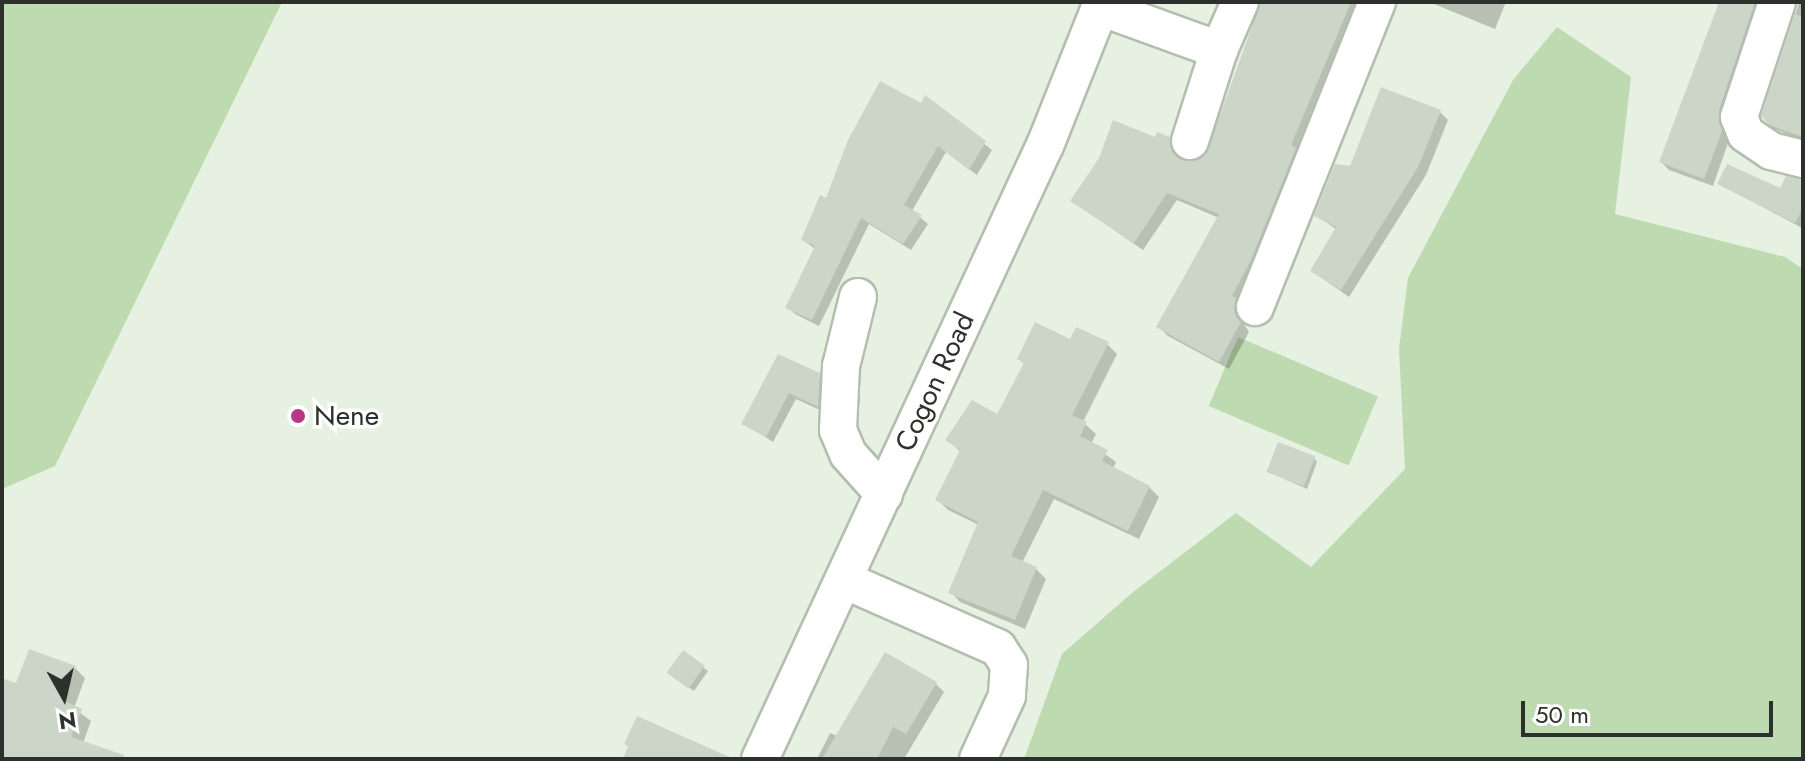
<!DOCTYPE html>
<html>
<head>
<meta charset="utf-8">
<style>
	body { margin:0 }
	#map { position:relative; width:1805px; height:761px; overflow:hidden; background:#e7f1e2; font-family:Jost,sans-serif }
	div>[style] { position:absolute }
	.green>* { inset:0; background:#bddab1; transform-origin:0 0 }
	.shadow>* { inset:0; background:#0003 }
	.building>* { inset:0; background:#ccd6c8; transform-origin:0 0 }
	.roads { filter:drop-shadow(2px 0 #b4beaf) drop-shadow(-2px 0 #b4beaf) drop-shadow(0 2px #b4beaf) drop-shadow(0 -2px #b4beaf) }
	.minor>* { height:36px; margin:-18px; padding:0 18px; transform-origin:18px; border-radius:18px; background:#fff }
	.dots>* { width:22px; height:22px; translate:-50% -50%; box-sizing:border-box; border:4px solid #fff; border-radius:50% }
	span { translate:-50% -50%; white-space:nowrap; text-align:center; line-height:1.15; -webkit-text-stroke:7px #fff; paint-order:stroke }
	.street-label { font-size:28px; color:#2d312b }
	.poi-label { font-size:28px; color:#2d312b }
	.left { translate:0 -50%; text-align:left }
	.frame { position:absolute; inset:0; border:4px solid #2d312b; pointer-events:none }
	.north { position:absolute; left:24px; top:657px; width:80px; height:80px; -webkit-text-stroke:6px #fff; paint-order:stroke; rotate:172deg; font-size:22px; font-weight:700; line-height:32px; text-align:center; color:#2d312b }
	.north::after { content:''; display:block; margin:auto; width:28px; height:36px; background:#2d312b; clip-path:polygon(50% 0,100% 100%,50% 72%,0 100%) }
	.scale { position:absolute; left:1521px; top:701px; width:252px; height:36px; box-sizing:border-box; border:4px solid #2d312b; border-top:0; padding-left:10px; font-size:24px; line-height:28px; white-space:nowrap; color:#2d312b; -webkit-text-stroke:6px #fff; paint-order:stroke }
</style>
</head>
<body>
<div id="map">
	<div class="green">
		<i style="clip-path:polygon(2px 2px,282px 2px,55px 466px,2px 489px)"></i>
		<i style="clip-path:polygon(1557px 27px,1631px 77px,1615px 214px,1785px 257px,1803px 269px,1803px 759px,1024px 759px,1062px 654px,1132px 593px,1236px 513px,1311px 567px,1405px 469px,1399px 349px,1408px 278px,1513px 80px)"></i>
		<i style="left:1238px;top:337px;width:152px;height:75px;rotate:23deg"></i>
	</div>
	<div class="shadow">
		<i style="clip-path:polygon(1261px 2px,1363px 2px,1244px 309px,1242px 321px,1249px 332px,1229px 369px,1168px 336px,1159px 327px,1219px 218px,1177px 200px,1143px 250px,1072px 201px,1156px 139px,1169px 139px,1178px 148px,1182px 163px,1196px 163px,1206px 157px)"></i>
		<i style="clip-path:polygon(1429px 2px,1506px 2px,1495px 29px)"></i>
		<i style="clip-path:polygon(1721px 2px,1766px 2px,1729px 140px,1713px 186px,1669px 170px,1661px 162px)"></i>
		<i style="clip-path:polygon(1799px 2px,1803px 2px,1803px 141px,1773px 128px,1765px 120px)"></i>
		<i style="clip-path:polygon(926px 98px,992px 150px,977px 175px,946px 152px,912px 211px,928px 224px,911px 250px,869px 224px,819px 326px,795px 314px,788px 307px,815px 249px,803px 240px,827px 201px,922px 106px)"></i>
		<i style="clip-path:polygon(1440px 112px,1448px 120px,1426px 175px,1349px 297px,1312px 271px,1337px 230px,1316px 215px,1351px 168px)"></i>
		<i style="clip-path:polygon(1803px 181px,1802px 228px,1720px 184px,1781px 190px)"></i>
		<i style="clip-path:polygon(1071px 342px,1107px 344px,1117px 354px,1083px 422px,1096px 434px,1091px 444px,1116px 462px,1113px 469px,1149px 487px,1159px 497px,1139px 539px,1054px 499px,1022px 563px,1036px 569px,1046px 579px,1025px 629px,960px 602px,951px 592px,979px 525px,948px 510px,938px 500px,961px 452px,947px 440px,998px 416px,1025px 365px,1019px 359px)"></i>
		<i style="clip-path:polygon(779px 356px,818px 375px,826px 382px,824px 412px,796px 399px,773px 442px,744px 423px)"></i>
		<i style="clip-path:polygon(1314px 458px,1317px 462px,1307px 489px,1269px 472px)"></i>
		<i style="clip-path:polygon(683px 653px,708px 671px,694px 691px,673px 676px)"></i>
		<i style="clip-path:polygon(75px 668px,85px 678px,74px 708px,91px 721px,83px 743px,129px 759px,2px 759px,2px 680px,17px 686px)"></i>
		<i style="clip-path:polygon(936px 684px,944px 692px,904px 759px,817px 759px,830px 733px,837px 736px)"></i>
	</div>
	<div class="building">
		<i style="clip-path:polygon(1261px 2px,1351px 2px,1291px 145px,1296px 148px,1251px 260px,1232px 296px,1236px 298px,1234px 311px,1241px 322px,1219px 362px,1156px 327px,1219px 214px,1167px 193px,1134px 243px,1070px 201px,1099px 158px,1113px 120px,1155px 137px,1157px 132px,1170px 137px,1174px 154px,1183px 161px,1195px 161px,1205px 156px)"></i>
		<i style="clip-path:polygon(1719px 2px,1755px 2px,1719px 110px,1722px 131px,1704px 179px,1659px 162px)"></i>
		<i style="clip-path:polygon(1795px 14px,1803px 17px,1803px 137px,1772px 126px,1761px 116px)"></i>
		<i style="clip-path:polygon(880px 81px,921px 103px,925px 95px,986px 141px,969px 170px,938px 146px,904px 205px,922px 215px,903px 244px,861px 218px,812px 320px,785px 308px,815px 246px,801px 240px,820px 195px,826px 198px,848px 140px)"></i>
		<i style="clip-path:polygon(1381px 87px,1441px 110px,1418px 167px,1341px 290px,1310px 271px,1336px 227px,1314px 216px,1335px 164px,1350px 166px)"></i>
		<i style="clip-path:polygon(1727px 164px,1780px 188px,1786px 176px,1803px 179px,1803px 208px,1795px 223px,1717px 184px)"></i>
		<i style="clip-path:polygon(1035px 322px,1070px 339px,1076px 327px,1109px 342px,1072px 415px,1087px 422px,1080px 436px,1108px 450px,1102px 461px,1150px 486px,1128px 531px,1043px 490px,1011px 556px,1037px 567px,1015px 620px,948px 593px,978px 522px,935px 500px,960px 450px,945px 440px,972px 400px,997px 414px,1024px 363px,1017px 359px)"></i>
		<i style="clip-path:polygon(778px 354px,820px 373px,818px 407px,789px 393px,766px 437px,741px 424px)"></i>
		<i style="left:1278px;top:442px;width:40px;height:32px;rotate:21deg"></i>
		<i style="clip-path:polygon(29px 649px,76px 666px,63px 700px,82px 709px,71px 737px,124px 755px,123px 759px,2px 759px,2px 678px,16px 683px)"></i>
		<i style="left:683px;top:650px;width:27px;height:28px;rotate:36deg"></i>
		<i style="clip-path:polygon(885px 652px,937px 682px,906px 734px,893px 727px,877px 759px,822px 759px)"></i>
		<i style="clip-path:polygon(637px 716px,734px 759px,623px 759px,628px 746px,624px 744px)"></i>
	</div>
	<div class="roads">
		<div class="minor">
			<i style="left:1777px;top:2px;width:121px;rotate:108.3deg"></i>
			<i style="left:1739px;top:117px;width:18px;rotate:68deg"></i>
			<i style="left:1746px;top:134px;width:30px;rotate:34deg"></i>
			<i style="left:1771px;top:151px;width:33px;rotate:14deg"></i>
			<i style="left:1100px;top:7px;width:127px;rotate:19.9deg"></i>
			<i style="left:1190px;top:141px;width:96px;rotate:-72.3deg"></i>
			<i style="left:1219px;top:50px;width:52px;rotate:-66.4deg"></i>
			<i style="left:858px;top:297px;width:71px;rotate:103.8deg"></i>
			<i style="left:841px;top:366px;width:64px;rotate:92.7deg"></i>
			<i style="left:838px;top:430px;width:26px;rotate:67deg"></i>
			<i style="left:848px;top:454px;width:54px;rotate:48deg"></i>
			<i style="left:1255px;top:307px;width:328px;rotate:-68.2deg"></i>
			<i style="left:844px;top:580px;width:168px;rotate:23.8deg"></i>
			<i style="left:998px;top:648px;width:20px;rotate:57deg"></i>
			<i style="left:1009px;top:665px;width:31px;rotate:94deg"></i>
			<i style="left:1007px;top:696px;width:69px;rotate:114.7deg"></i>
			<i style="left:760px;top:759px;width:679px;rotate:-65.1deg"></i>
			<i style="left:1046px;top:143px;width:152px;rotate:-68.3deg"></i>
		</div>
	</div>
	<div class="dots">
		<i style="left:298px;top:416px;background:#b83883"></i>
	</div>
	<div class="street-label">
		<span style="left:935px;top:382px;rotate:-65deg">Cogon Road</span>
	</div>
	<div class="poi-label">
		<span class="left" style="left:314px;top:416px">Nene</span>
	</div>
	<div class="frame"></div>
	<div class="north">N</div>
	<div class="scale">50 m</div>
</div>
</body>
</html>
